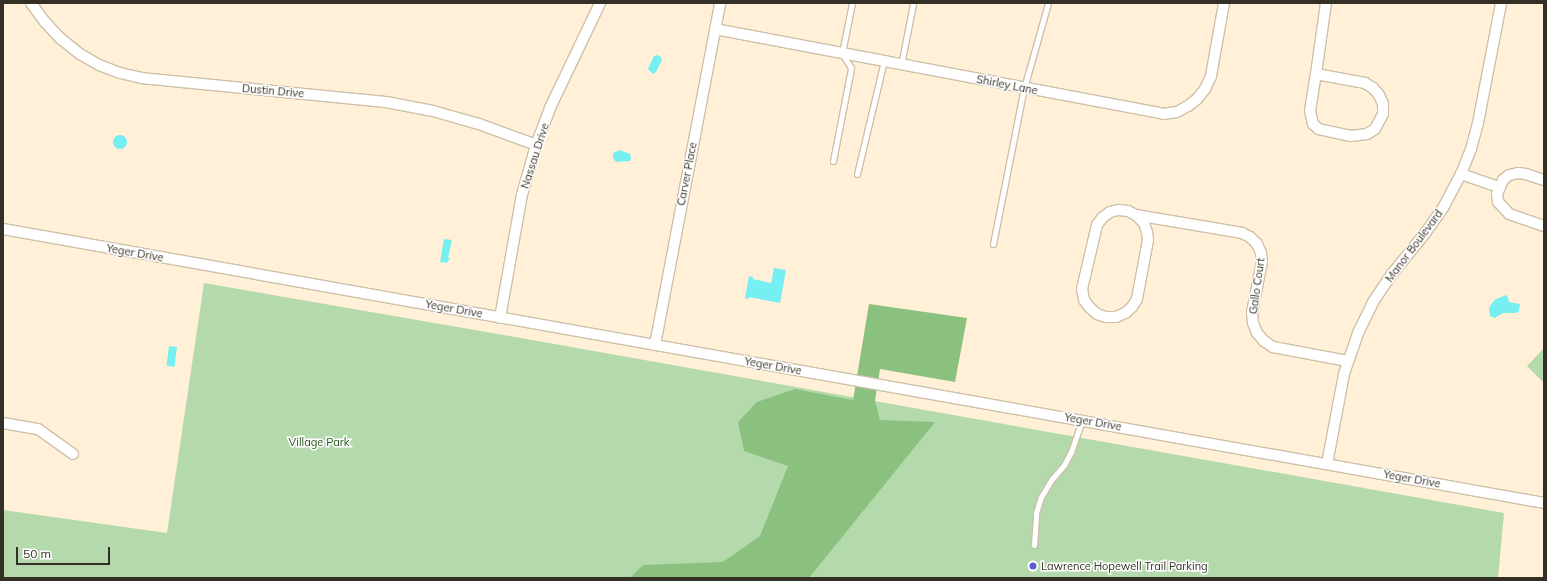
<!DOCTYPE html>
<html>
<head>
<meta charset="utf-8">
<style>
	body { margin:0 }
	#map { position:relative; width:1547px; height:581px; overflow:hidden; background:#fff0d7; font-family:Mulish,sans-serif }
	div>[style] { position:absolute }
	.green>* { inset:0; background:#b4d9ac }
	.forest>* { inset:0; background:#8bc17f }
	.water>* { inset:0; background:#76eff3; transform-origin:0 0 }
	.round { border-radius:50% }
	.roads { filter:drop-shadow(1px 0 #cec0a8) drop-shadow(-1px 0 #cec0a8) drop-shadow(0 1px #cec0a8) drop-shadow(0 -1px #cec0a8) }
	.lane>* { height:5px; margin:-2.5px; padding:0 2.5px; transform-origin:2.5px; border-radius:2.5px; background:#fff }
	.street>* { height:10px; margin:-5px; padding:0 5px; transform-origin:5px; border-radius:5px; background:#fff }
	.dots>* { width:11px; height:11px; translate:-50% -50%; box-sizing:border-box; border:2px solid #fff; border-radius:50% }
	span { translate:-50% -50%; white-space:nowrap; text-align:center; line-height:1.15; -webkit-text-stroke:3px #fff; paint-order:stroke }
	.street-label { font-size:11px; color:#353026 }
	.park-label { font-size:11px; color:#1f5311 }
	.poi-label { font-size:11px; color:#353026 }
	.left { translate:0 -50%; text-align:left }
	.frame { position:absolute; inset:0; border:4px solid #353026; pointer-events:none }
	.scale { position:absolute; left:16px; top:547px; width:94px; height:18px; box-sizing:border-box; border:2px solid #353026; border-top:0; padding-left:5px; font-size:12px; line-height:14px; white-space:nowrap; color:#353026; -webkit-text-stroke:3px #fff; paint-order:stroke }
</style>
</head>
<body>
<div id="map">
	<div class="green">
		<i style="clip-path:polygon(204px 283px,498px 334px,1504px 513px,1498px 578px,3px 578px,3px 510px,167px 533px)"></i>
		<i style="clip-path:polygon(1544px 348px,1544px 383px,1527px 366px)"></i>
	</div>
	<div class="forest">
		<i style="clip-path:polygon(869px 304px,967px 318px,955px 382px,880px 369px,875px 401px,880px 420px,935px 422px,809px 578px,630px 578px,643px 565px,723px 562px,760px 536px,788px 466px,744px 451px,738px 422px,757px 402px,795px 389px,853px 400px)"></i>
	</div>
	<div class="water">
		<i style="clip-path:polygon(657px 55px,661px 57px,662px 60px,656px 72px,653px 74px,648px 69px,654px 56px)"></i>
		<i class="round" style="left:113px;top:135px;width:14px;height:14px"></i>
		<i style="clip-path:polygon(620px 150px,630px 154px,631px 158px,630px 161px,616px 162px,613px 158px,613px 153px)"></i>
		<i style="clip-path:polygon(444px 239px,452px 240px,448px 258px,450px 258px,447px 263px,440px 262px)"></i>
		<i style="clip-path:polygon(774px 268px,786px 270px,780px 303px,749px 297px,749px 299px,745px 298px,749px 276px,753px 277px,753px 279px,771px 283px)"></i>
		<i style="clip-path:polygon(1507px 295px,1509px 302px,1520px 304px,1519px 311px,1516px 313px,1503px 313px,1495px 318px,1490px 316px,1489px 308px,1492px 303px,1496px 299px)"></i>
		<i style="left:169px;top:346px;width:8px;height:20px;rotate:7deg"></i>
	</div>
	<div class="roads">
		<div class="lane">
			<i style="left:901px;top:65px;width:62px;rotate:-78.9deg"></i>
			<i style="left:833px;top:161px;width:95px;rotate:-79deg"></i>
			<i style="left:851px;top:68px;width:17px;rotate:-121deg"></i>
			<i style="left:842px;top:53px;width:51px;rotate:-78.7deg"></i>
			<i style="left:857px;top:174px;width:116px;rotate:-76.6deg"></i>
			<i style="left:993px;top:244px;width:159px;rotate:-78.8deg"></i>
			<i style="left:1024px;top:88px;width:88px;rotate:-74.2deg"></i>
			<i style="left:1034px;top:545px;width:32px;rotate:-86deg"></i>
			<i style="left:1036px;top:513px;width:17px;rotate:-73deg"></i>
			<i style="left:1041px;top:497px;width:21px;rotate:-59deg"></i>
			<i style="left:1052px;top:479px;width:18px;rotate:-49deg"></i>
			<i style="left:1064px;top:465px;width:15px;rotate:-62deg"></i>
			<i style="left:1071px;top:452px;width:34px;rotate:-71deg"></i>
		</div>
		<div class="street">
			<i style="left:31px;top:3px;width:24px;rotate:54deg"></i>
			<i style="left:45px;top:22px;width:22px;rotate:47deg"></i>
			<i style="left:60px;top:38px;width:26px;rotate:39deg"></i>
			<i style="left:80px;top:54px;width:22px;rotate:30deg"></i>
			<i style="left:99px;top:65px;width:22px;rotate:21deg"></i>
			<i style="left:120px;top:73px;width:22px;rotate:13deg"></i>
			<i style="left:141px;top:78px;width:246px;rotate:5.6deg"></i>
			<i style="left:386px;top:102px;width:48px;rotate:10.8deg"></i>
			<i style="left:433px;top:111px;width:48px;rotate:15.8deg"></i>
			<i style="left:479px;top:124px;width:61px;rotate:20.2deg"></i>
			<i style="left:715px;top:29px;width:456px;rotate:10.7deg"></i>
			<i style="left:1163px;top:114px;width:14px;rotate:-8deg"></i>
			<i style="left:1177px;top:112px;width:13px;rotate:-29deg"></i>
			<i style="left:1188px;top:106px;width:11px;rotate:-38deg"></i>
			<i style="left:1197px;top:99px;width:13px;rotate:-51deg"></i>
			<i style="left:1205px;top:89px;width:14px;rotate:-65deg"></i>
			<i style="left:1211px;top:76px;width:74px;rotate:-79.9deg"></i>
			<i style="left:1316px;top:74px;width:50px;rotate:10.4deg"></i>
			<i style="left:1365px;top:83px;width:9px;rotate:32deg"></i>
			<i style="left:1373px;top:88px;width:9px;rotate:49deg"></i>
			<i style="left:1379px;top:95px;width:10px;rotate:66deg"></i>
			<i style="left:1383px;top:104px;width:10px;rotate:90deg"></i>
			<i style="left:1383px;top:114px;width:17px;rotate:118deg"></i>
			<i style="left:1375px;top:129px;width:9px;rotate:148deg"></i>
			<i style="left:1367px;top:134px;width:16px;rotate:173deg"></i>
			<i style="left:1351px;top:136px;width:33px;rotate:-168deg"></i>
			<i style="left:1319px;top:129px;width:8px;rotate:-140deg"></i>
			<i style="left:1313px;top:124px;width:13px;rotate:-103deg"></i>
			<i style="left:1310px;top:111px;width:37px;rotate:-81deg"></i>
			<i style="left:1316px;top:74px;width:72px;rotate:-82deg"></i>
			<i style="left:1461px;top:174px;width:39px;rotate:19deg"></i>
			<i style="left:1544px;top:180px;width:19px;rotate:-162deg"></i>
			<i style="left:1526px;top:174px;width:8px;rotate:-173deg"></i>
			<i style="left:1518px;top:173px;width:9px;rotate:167deg"></i>
			<i style="left:1509px;top:175px;width:8px;rotate:140deg"></i>
			<i style="left:1503px;top:180px;width:15px;rotate:113deg"></i>
			<i style="left:1497px;top:194px;width:8px;rotate:83deg"></i>
			<i style="left:1498px;top:202px;width:16px;rotate:47deg"></i>
			<i style="left:1509px;top:214px;width:37px;rotate:19deg"></i>
			<i style="left:1119px;top:210px;width:9px;rotate:6deg"></i>
			<i style="left:1128px;top:211px;width:9px;rotate:27deg"></i>
			<i style="left:1136px;top:215px;width:11px;rotate:45deg"></i>
			<i style="left:1144px;top:223px;width:9px;rotate:72deg"></i>
			<i style="left:1147px;top:232px;width:8px;rotate:83deg"></i>
			<i style="left:1148px;top:240px;width:60px;rotate:100.6deg"></i>
			<i style="left:1137px;top:299px;width:9px;rotate:122deg"></i>
			<i style="left:1132px;top:307px;width:9px;rotate:139deg"></i>
			<i style="left:1125px;top:313px;width:10px;rotate:156deg"></i>
			<i style="left:1116px;top:317px;width:10px;rotate:180deg"></i>
			<i style="left:1106px;top:317px;width:9px;rotate:-162deg"></i>
			<i style="left:1097px;top:314px;width:9px;rotate:-139deg"></i>
			<i style="left:1090px;top:308px;width:10px;rotate:-127deg"></i>
			<i style="left:1084px;top:300px;width:11px;rotate:-100deg"></i>
			<i style="left:1082px;top:289px;width:66px;rotate:-76.8deg"></i>
			<i style="left:1097px;top:225px;width:9px;rotate:-54deg"></i>
			<i style="left:1102px;top:218px;width:10px;rotate:-37deg"></i>
			<i style="left:1110px;top:212px;width:9px;rotate:-13deg"></i>
			<i style="left:1136px;top:215px;width:108px;rotate:9.6deg"></i>
			<i style="left:1242px;top:233px;width:9px;rotate:27deg"></i>
			<i style="left:1250px;top:237px;width:10px;rotate:45deg"></i>
			<i style="left:1257px;top:244px;width:10px;rotate:66deg"></i>
			<i style="left:1261px;top:253px;width:9px;rotate:84deg"></i>
			<i style="left:1262px;top:262px;width:51px;rotate:101.3deg"></i>
			<i style="left:1252px;top:312px;width:11px;rotate:85deg"></i>
			<i style="left:1253px;top:323px;width:11px;rotate:68deg"></i>
			<i style="left:1257px;top:333px;width:11px;rotate:49deg"></i>
			<i style="left:1264px;top:341px;width:11px;rotate:34deg"></i>
			<i style="left:1273px;top:347px;width:76px;rotate:10.6deg"></i>
			<i style="left:3px;top:229px;width:1565px;rotate:10.08deg"></i>
			<i style="left:500px;top:318px;width:125px;rotate:-79.9deg"></i>
			<i style="left:522px;top:195px;width:52px;rotate:-74.4deg"></i>
			<i style="left:536px;top:145px;width:40px;rotate:-69deg"></i>
			<i style="left:550px;top:108px;width:116px;rotate:-64.5deg"></i>
			<i style="left:655px;top:345px;width:348px;rotate:-79.2deg"></i>
			<i style="left:3px;top:423px;width:36px;rotate:10deg"></i>
			<i style="left:38px;top:429px;width:43px;rotate:35.5deg"></i>
			<i style="left:1327px;top:464px;width:92px;rotate:-79.3deg"></i>
			<i style="left:1344px;top:374px;width:43px;rotate:-71.1deg"></i>
			<i style="left:1358px;top:333px;width:34px;rotate:-64deg"></i>
			<i style="left:1373px;top:302px;width:34px;rotate:-56deg"></i>
			<i style="left:1392px;top:274px;width:54px;rotate:-51deg"></i>
			<i style="left:1426px;top:232px;width:32px;rotate:-55deg"></i>
			<i style="left:1444px;top:206px;width:36px;rotate:-62deg"></i>
			<i style="left:1461px;top:174px;width:27px;rotate:-68deg"></i>
			<i style="left:1471px;top:149px;width:27px;rotate:-75deg"></i>
			<i style="left:1478px;top:123px;width:122px;rotate:-79.1deg"></i>
		</div>
	</div>
	<div class="dots">
		<i style="left:1033px;top:566px;background:#5c5ad2"></i>
	</div>
	<div class="street-label">
		<span style="left:1007px;top:85px;rotate:11deg">Shirley Lane</span>
		<span style="left:273px;top:91px;rotate:5deg">Dustin Drive</span>
		<span style="left:535px;top:156px;rotate:-72deg">Nassau Drive</span>
		<span style="left:687px;top:174px;rotate:-79deg">Carver Place</span>
		<span style="left:1414px;top:246px;rotate:-53deg">Manor Boulevard</span>
		<span style="left:135px;top:253px;rotate:10deg">Yeger Drive</span>
		<span style="left:1257px;top:286px;rotate:-82deg">Gallo Court</span>
		<span style="left:454px;top:309px;rotate:10deg">Yeger Drive</span>
		<span style="left:773px;top:366px;rotate:10deg">Yeger Drive</span>
		<span style="left:1093px;top:422px;rotate:10deg">Yeger Drive</span>
		<span style="left:1412px;top:479px;rotate:10deg">Yeger Drive</span>
	</div>
	<div class="park-label">
		<span style="left:319px;top:442px">Village Park</span>
	</div>
	<div class="poi-label">
		<span class="left" style="left:1041px;top:566px">Lawrence Hopewell Trail Parking</span>
	</div>
	<div class="frame"></div>
	<div class="scale">50 m</div>
</div>
</body>
</html>
